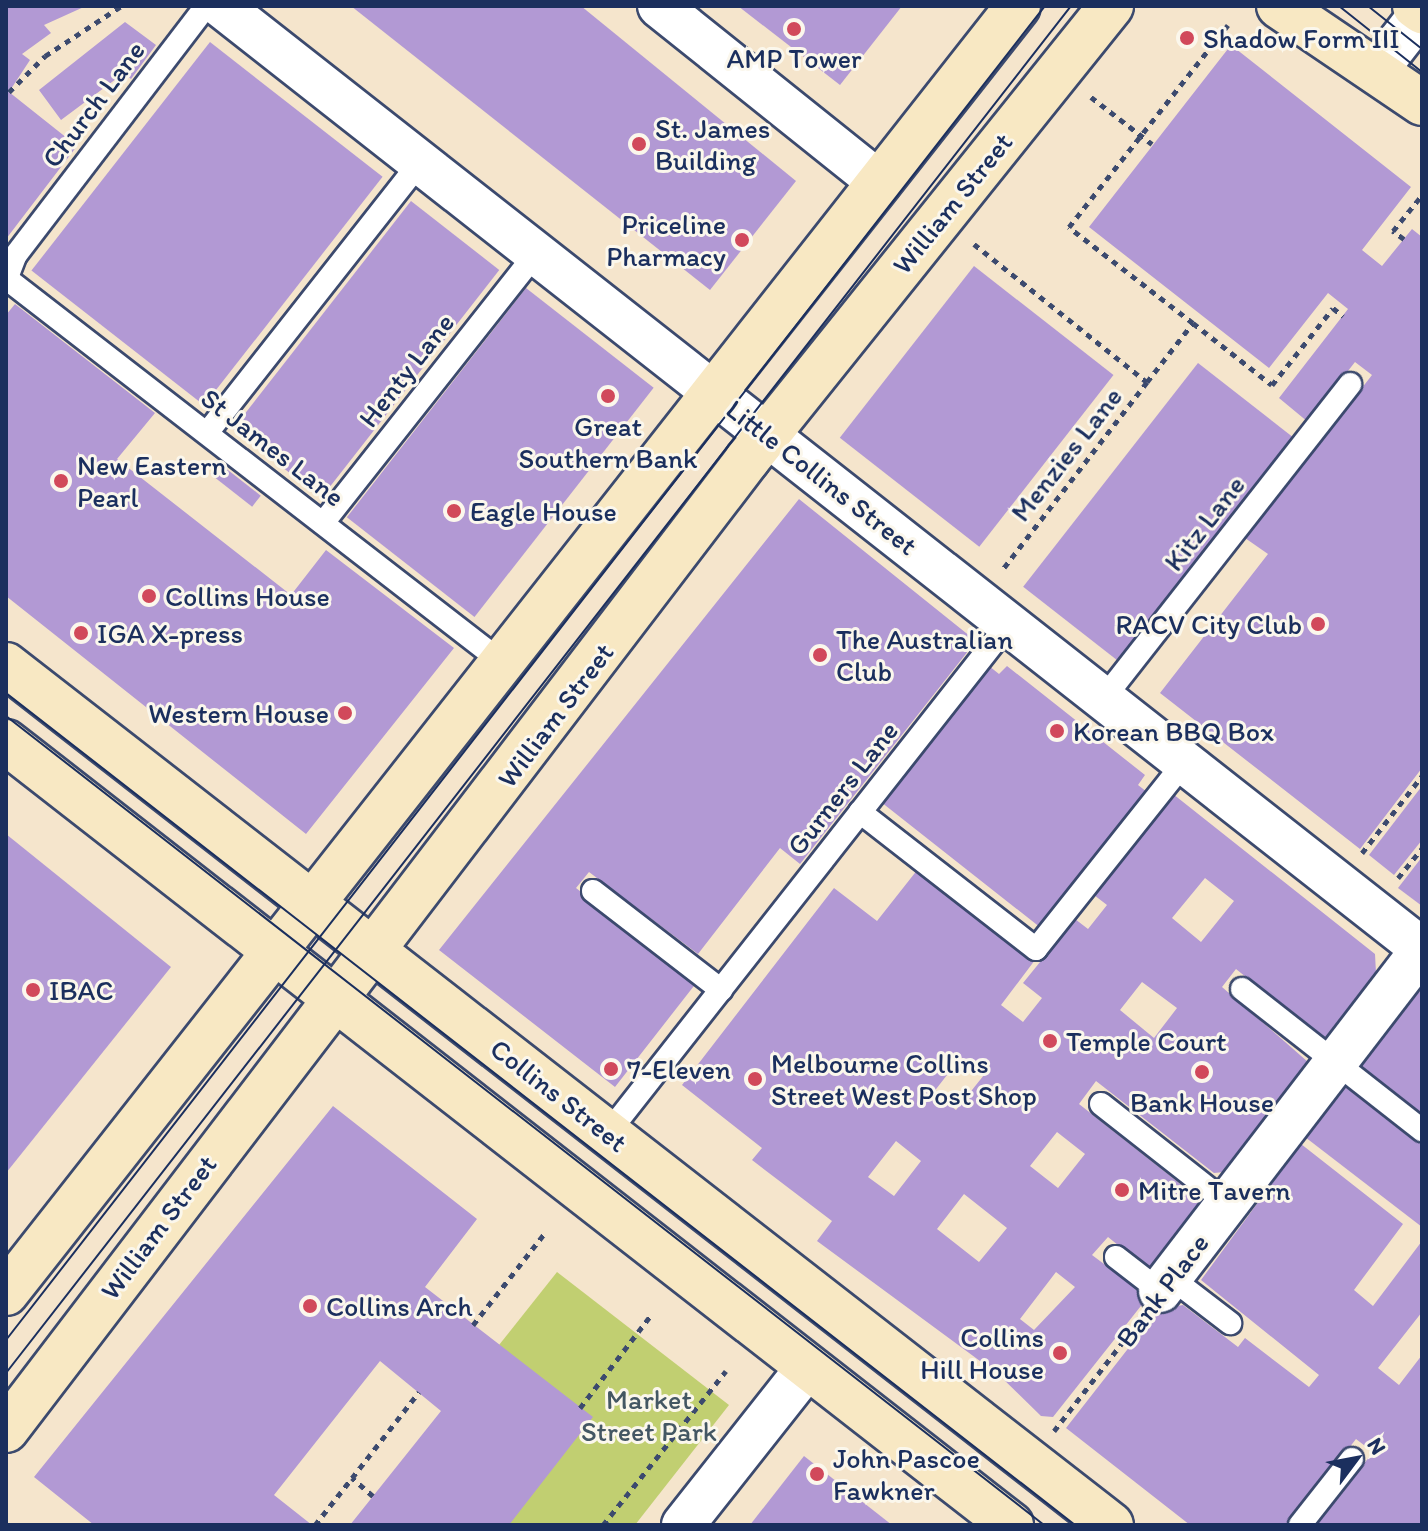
<!DOCTYPE html>
<html>
<head>
<meta charset="utf-8">
<style>
	body { margin:0 }
	#map { position:relative; width:1428px; height:1531px; overflow:hidden; background:#f5e5cc; font-family:Itim,sans-serif }
	div>[style] { position:absolute }
	.green>* { inset:0; background:#c1cf71 }
	.building>* { inset:0; background:#b299d4; transform-origin:0 0 }
	.path>* { height:5px; margin-top:-2.5px; transform-origin:0; background:repeating-linear-gradient(90deg,#3c4a6e 0 6px,transparent 0 12px) }
	.roads { filter:drop-shadow(2px 0 #3c4a6e) drop-shadow(-2px 0 #3c4a6e) drop-shadow(0 2px #3c4a6e) drop-shadow(0 -2px #3c4a6e) }
	.lane>* { height:22px; margin:-11px; padding:0 11px; transform-origin:11px; border-radius:11px; background:#fff }
	.street>* { height:42px; margin:-21px; padding:0 21px; transform-origin:21px; border-radius:21px; background:#fff }
	.secondary>* { height:44px; margin:-22px; padding:0 22px; transform-origin:22px; border-radius:22px; background:#f8e8c3 }
	.tram>* { height:2px; margin:-1px; padding:0 1px; transform-origin:1px; border-radius:1px; background:#1b2f5e }
	.dots>* { width:22px; height:22px; translate:-50% -50%; box-sizing:border-box; border:4px solid #fbf7ec; border-radius:50% }
	span { translate:-50% -50%; white-space:nowrap; text-align:center; line-height:1.15; -webkit-text-stroke:6px #fbf7ec; paint-order:stroke }
	.poi-label { font-size:28px; color:#1b2f5e }
	.left { translate:0 -50%; text-align:left }
	.right { translate:-100% -50%; text-align:right }
	.street-label { font-size:28px; color:#1b2f5e }
	.park-label { font-size:28px; color:#445763 }
	.frame { position:absolute; inset:0; border:8px solid #1b2f5e; pointer-events:none }
	.north { position:absolute; left:1316px; top:1419px; width:80px; height:80px; -webkit-text-stroke:6px #fbf7ec; paint-order:stroke; rotate:58deg; font-size:22px; font-weight:700; line-height:32px; text-align:center; color:#1b2f5e }
	.north::after { content:''; display:block; margin:auto; width:28px; height:36px; background:#1b2f5e; clip-path:polygon(50% 0,100% 100%,50% 72%,0 100%) }
</style>
</head>
<body>
<div id="map">
	<div class="green">
		<i style="clip-path:polygon(557px 1272px,729px 1405px,635px 1525px,509px 1525px,499px 1345px)"></i>
	</div>
	<div class="building">
		<i style="clip-path:polygon(6px 6px,86px 6px,44px 25px,51px 33px,22px 54px,30px 60px,9px 92px,77px 146px,6px 239px)"></i>
		<i style="clip-path:polygon(351px 6px,581px 6px,796px 181px,710px 290px)"></i>
		<i style="clip-path:polygon(738px 6px,902px 6px,840px 85px)"></i>
		<i style="clip-path:polygon(125px 22px,156px 45px,131px 79px,124px 73px,61px 120px,39px 90px)"></i>
		<i style="left:210px;top:42px;width:219px;height:290px;rotate:38deg"></i>
		<i style="clip-path:polygon(1231px 45px,1411px 187px,1362px 250px,1382px 266px,1412px 229px,1422px 237px,1422px 768px,1360px 849px,1160px 693px,1268px 554px,1245px 538px,1372px 375px,1355px 362px,1308px 422px,1279px 398px,1348px 309px,1328px 293px,1269px 368px,1089px 227px)"></i>
		<i style="left:411px;top:201px;width:112px;height:289px;rotate:38deg"></i>
		<i style="left:974px;top:266px;width:177px;height:218px;rotate:38deg"></i>
		<i style="left:526px;top:288px;width:162px;height:291px;rotate:38deg"></i>
		<i style="clip-path:polygon(15px 304px,155px 413px,117px 459px,291px 595px,326px 550px,454px 648px,306px 834px,6px 596px,6px 315px)"></i>
		<i style="left:1198px;top:363px;width:123px;height:284px;rotate:38deg"></i>
		<i style="left:219px;top:463px;width:53px;height:14px;rotate:38deg"></i>
		<i style="clip-path:polygon(799px 499px,976px 641px,800px 864px,780px 848px,698px 954px,589px 872px,576px 888px,697px 982px,615px 1087px,439px 950px)"></i>
		<i style="clip-path:polygon(989px 666px,999px 674px,1007px 666px,1145px 775px,1138px 785px,1147px 792px,1041px 928px,881px 802px)"></i>
		<i style="clip-path:polygon(1422px 786px,1422px 840px,1394px 875px,1369px 855px)"></i>
		<i style="clip-path:polygon(evenodd,1173px 794px,1375px 954px,1376px 973px,1324px 1040px,1236px 969px,1222px 987px,1308px 1062px,1224px 1172px,1214px 1173px,1096px 1081px,1079px 1104px,1207px 1205px,1154px 1274px,1108px 1237px,1092px 1255px,1148px 1297px,1053px 1417px,1041px 1416px,999px 1375px,817px 1241px,832px 1221px,752px 1160px,762px 1148px,682px 1085px,834px 888px,877px 921px,918px 869px,1035px 960px,1001px 1005px,1023px 1022px,1042px 998px,1023px 983px,1075px 919px,1088px 929px,1107px 905px,1094px 895px,1173px 794px,1205px 878px,1234px 901px,1201px 942px,1172px 918px,1205px 878px,1173px 794px,1142px 982px,1177px 1008px,1154px 1038px,1120px 1010px,1142px 982px,1173px 794px,961px 1057px,984px 1075px,956px 1110px,933px 1093px,961px 1057px,1173px 794px,1057px 1132px,1085px 1154px,1058px 1188px,1030px 1166px,1057px 1132px,1173px 794px,896px 1141px,921px 1161px,894px 1196px,868px 1177px,896px 1141px,1173px 794px,964px 1194px,1007px 1228px,979px 1262px,937px 1229px,964px 1194px,1173px 794px,1056px 1272px,1075px 1287px,1034px 1330px,1020px 1319px,1056px 1272px)"></i>
		<i style="clip-path:polygon(6px 834px,171px 967px,6px 1173px)"></i>
		<i style="clip-path:polygon(1422px 857px,1422px 906px,1398px 888px)"></i>
		<i style="clip-path:polygon(1417px 990px,1422px 994px,1422px 1120px,1356px 1069px)"></i>
		<i style="clip-path:polygon(1346px 1083px,1422px 1144px,1422px 1227px,1305px 1137px)"></i>
		<i style="clip-path:polygon(333px 1106px,477px 1219px,425px 1287px,593px 1417px,509px 1525px,350px 1525px,441px 1411px,380px 1361px,274px 1495px,312px 1525px,94px 1525px,34px 1477px)"></i>
		<i style="clip-path:polygon(1301px 1144px,1403px 1224px,1354px 1290px,1373px 1306px,1422px 1241px,1422px 1312px,1378px 1368px,1399px 1385px,1422px 1355px,1422px 1525px,1316px 1525px,1373px 1452px,1356px 1439px,1289px 1525px,1190px 1525px,1066px 1428px,1159px 1309px,1183px 1305px,1238px 1347px,1245px 1338px,1309px 1387px,1319px 1375px,1201px 1280px)"></i>
		<i style="clip-path:polygon(804px 1456px,892px 1525px,750px 1525px)"></i>
	</div>
	<div class="path">
		<i style="left:9px;top:92px;width:51px;rotate:-45deg"></i>
		<i style="left:45px;top:56px;width:91px;rotate:-33.3deg"></i>
		<i style="left:1091px;top:97px;width:77px;rotate:37.6deg"></i>
		<i style="left:1404px;top:239px;width:14px;rotate:-144deg"></i>
		<i style="left:1393px;top:231px;width:46px;rotate:-51.1deg"></i>
		<i style="left:974px;top:244px;width:221px;rotate:38.6deg"></i>
		<i style="left:1147px;top:382px;width:236px;rotate:127.6deg"></i>
		<i style="left:1193px;top:323px;width:157px;rotate:-142.3deg"></i>
		<i style="left:1069px;top:227px;width:257px;rotate:-51.8deg"></i>
		<i style="left:1147px;top:382px;width:75px;rotate:-52.1deg"></i>
		<i style="left:1193px;top:323px;width:100px;rotate:38.1deg"></i>
		<i style="left:1272px;top:385px;width:98px;rotate:-51.6deg"></i>
		<i style="left:1333px;top:308px;width:13px;rotate:39deg"></i>
		<i style="left:1362px;top:853px;width:98px;rotate:-52.1deg"></i>
		<i style="left:1398px;top:878px;width:38px;rotate:-51deg"></i>
		<i style="left:473px;top:1325px;width:117px;rotate:-52deg"></i>
		<i style="left:580px;top:1408px;width:117px;rotate:-52.6deg"></i>
		<i style="left:1054px;top:1431px;width:139px;rotate:-52.3deg"></i>
		<i style="left:373px;top:1496px;width:28px;rotate:-139deg"></i>
		<i style="left:352px;top:1478px;width:109px;rotate:-52.1deg"></i>
		<i style="left:315px;top:1525px;width:60px;rotate:-51.8deg"></i>
		<i style="left:603px;top:1525px;width:197px;rotate:-51.4deg"></i>
	</div>
	<div class="roads">
		<div class="lane">
			<i style="left:7px;top:279px;width:627px;rotate:37.75deg"></i>
			<i style="left:6px;top:280px;width:26px;rotate:-69deg"></i>
			<i style="left:15px;top:256px;width:315px;rotate:-52.6deg"></i>
			<i style="left:207px;top:433px;width:345px;rotate:-51.8deg"></i>
			<i style="left:323px;top:523px;width:344px;rotate:-51.7deg"></i>
			<i style="left:1104px;top:698px;width:399px;rotate:-51.9deg"></i>
			<i style="left:860px;top:812px;width:223px;rotate:37.9deg"></i>
			<i style="left:1036px;top:949px;width:239px;rotate:-51.5deg"></i>
			<i style="left:593px;top:891px;width:162px;rotate:37.7deg"></i>
			<i style="left:1242px;top:989px;width:229px;rotate:38.1deg"></i>
			<i style="left:1101px;top:1104px;width:160px;rotate:38.2deg"></i>
			<i style="left:608px;top:1133px;width:649px;rotate:-51.82deg"></i>
			<i style="left:1116px;top:1257px;width:56px;rotate:37.7deg"></i>
			<i style="left:1170px;top:1277px;width:76px;rotate:37.5deg"></i>
			<i style="left:1300px;top:1525px;width:84px;rotate:-51.8deg"></i>
		</div>
		<div class="street">
			<i style="left:221px;top:6px;width:1527px;rotate:38.14deg"></i>
			<i style="left:659px;top:6px;width:283px;rotate:38.7deg"></i>
			<i style="left:1377px;top:70px;width:73px;rotate:-52.2deg"></i>
			<i style="left:1160px;top:1291px;width:430px;rotate:-52.5deg"></i>
			<i style="left:683px;top:1525px;width:201px;rotate:-51.7deg"></i>
		</div>
		<div class="secondary">
			<i style="left:1279px;top:6px;width:173px;rotate:34.1deg"></i>
			<i style="left:1415px;top:6px;width:9px;rotate:36deg"></i>
			<i style="left:6px;top:665px;width:1400px;rotate:37.89deg"></i>
			<i style="left:6px;top:742px;width:1274px;rotate:37.92deg"></i>
			<i style="left:6px;top:1293px;width:1637px;rotate:-51.82deg"></i>
			<i style="left:6px;top:1430px;width:1221px;rotate:-52.62deg"></i>
			<i style="left:747px;top:460px;width:582px;rotate:-51.28deg"></i>
		</div>
	</div>
	<div class="tram">
		<i style="left:1339px;top:6px;width:106px;rotate:38.5deg"></i>
		<i style="left:1368px;top:6px;width:69px;rotate:38.5deg"></i>
		<i style="left:6px;top:693px;width:1355px;rotate:37.89deg"></i>
		<i style="left:6px;top:716px;width:1316px;rotate:37.93deg"></i>
		<i style="left:6px;top:1340px;width:1691px;rotate:-52.09deg"></i>
		<i style="left:6px;top:1373px;width:1733px;rotate:-52.08deg"></i>
	</div>
	<div class="dots">
		<i style="left:794px;top:29px;background:#d1495b"></i>
		<i style="left:1187px;top:38px;background:#d1495b"></i>
		<i style="left:639px;top:144px;background:#d1495b"></i>
		<i style="left:742px;top:240px;background:#d1495b"></i>
		<i style="left:608px;top:396px;background:#d1495b"></i>
		<i style="left:61px;top:481px;background:#d1495b"></i>
		<i style="left:454px;top:511px;background:#d1495b"></i>
		<i style="left:149px;top:596px;background:#d1495b"></i>
		<i style="left:1318px;top:624px;background:#d1495b"></i>
		<i style="left:81px;top:633px;background:#d1495b"></i>
		<i style="left:820px;top:655px;background:#d1495b"></i>
		<i style="left:345px;top:713px;background:#d1495b"></i>
		<i style="left:1057px;top:731px;background:#d1495b"></i>
		<i style="left:33px;top:990px;background:#d1495b"></i>
		<i style="left:1050px;top:1041px;background:#d1495b"></i>
		<i style="left:611px;top:1069px;background:#d1495b"></i>
		<i style="left:1202px;top:1072px;background:#d1495b"></i>
		<i style="left:755px;top:1079px;background:#d1495b"></i>
		<i style="left:1122px;top:1190px;background:#d1495b"></i>
		<i style="left:310px;top:1306px;background:#d1495b"></i>
		<i style="left:1060px;top:1353px;background:#d1495b"></i>
		<i style="left:817px;top:1474px;background:#d1495b"></i>
	</div>
	<div class="poi-label">
		<span class="left" style="left:1203px;top:38px">Shadow Form III</span>
		<span style="left:794px;top:58px">AMP Tower</span>
		<span class="left" style="left:655px;top:144px">St. James<br>Building</span>
		<span class="right" style="left:726px;top:240px">Priceline<br>Pharmacy</span>
		<span style="left:608px;top:442px">Great<br>Southern Bank</span>
		<span class="left" style="left:77px;top:481px">New Eastern<br>Pearl</span>
		<span class="left" style="left:470px;top:511px">Eagle House</span>
		<span class="left" style="left:165px;top:596px">Collins House</span>
		<span class="right" style="left:1302px;top:624px">RACV City Club</span>
		<span class="left" style="left:97px;top:633px">IGA X-press</span>
		<span class="left" style="left:836px;top:655px">The Australian<br>Club</span>
		<span class="right" style="left:329px;top:713px">Western House</span>
		<span class="left" style="left:1073px;top:731px">Korean BBQ Box</span>
		<span class="left" style="left:49px;top:990px">IBAC</span>
		<span class="left" style="left:1066px;top:1041px">Temple Court</span>
		<span class="left" style="left:771px;top:1079px">Melbourne Collins<br>Street West Post Shop</span>
		<span class="left" style="left:627px;top:1069px">7-Eleven</span>
		<span style="left:1202px;top:1102px">Bank House</span>
		<span class="left" style="left:1138px;top:1190px">Mitre Tavern</span>
		<span class="left" style="left:326px;top:1306px">Collins Arch</span>
		<span class="right" style="left:1044px;top:1353px">Collins<br>Hill House</span>
		<span class="left" style="left:833px;top:1474px">John Pascoe<br>Fawkner</span>
	</div>
	<div class="street-label">
		<span style="left:93px;top:104px;rotate:-53deg">Church Lane</span>
		<span style="left:952px;top:203px;rotate:-51deg">William Street</span>
		<span style="left:406px;top:370px;rotate:-52deg">Henty Lane</span>
		<span style="left:273px;top:447px;rotate:38deg">St James Lane</span>
		<span style="left:1066px;top:454px;rotate:-52deg">Menzies Lane</span>
		<span style="left:822px;top:477px;rotate:38deg">Little Collins Street</span>
		<span style="left:1204px;top:523px;rotate:-52deg">Kitz Lane</span>
		<span style="left:555px;top:715px;rotate:-53deg">William Street</span>
		<span style="left:842px;top:788px;rotate:-52deg">Gurners Lane</span>
		<span style="left:559px;top:1095px;rotate:38deg">Collins Street</span>
		<span style="left:158px;top:1227px;rotate:-53deg">William Street</span>
		<span style="left:1162px;top:1290px;rotate:-53deg">Bank Place</span>
	</div>
	<div class="park-label">
		<span style="left:649px;top:1415px">Market<br>Street Park</span>
	</div>
	<div class="frame"></div>
	<div class="north">N</div>
</div>
</body>
</html>
